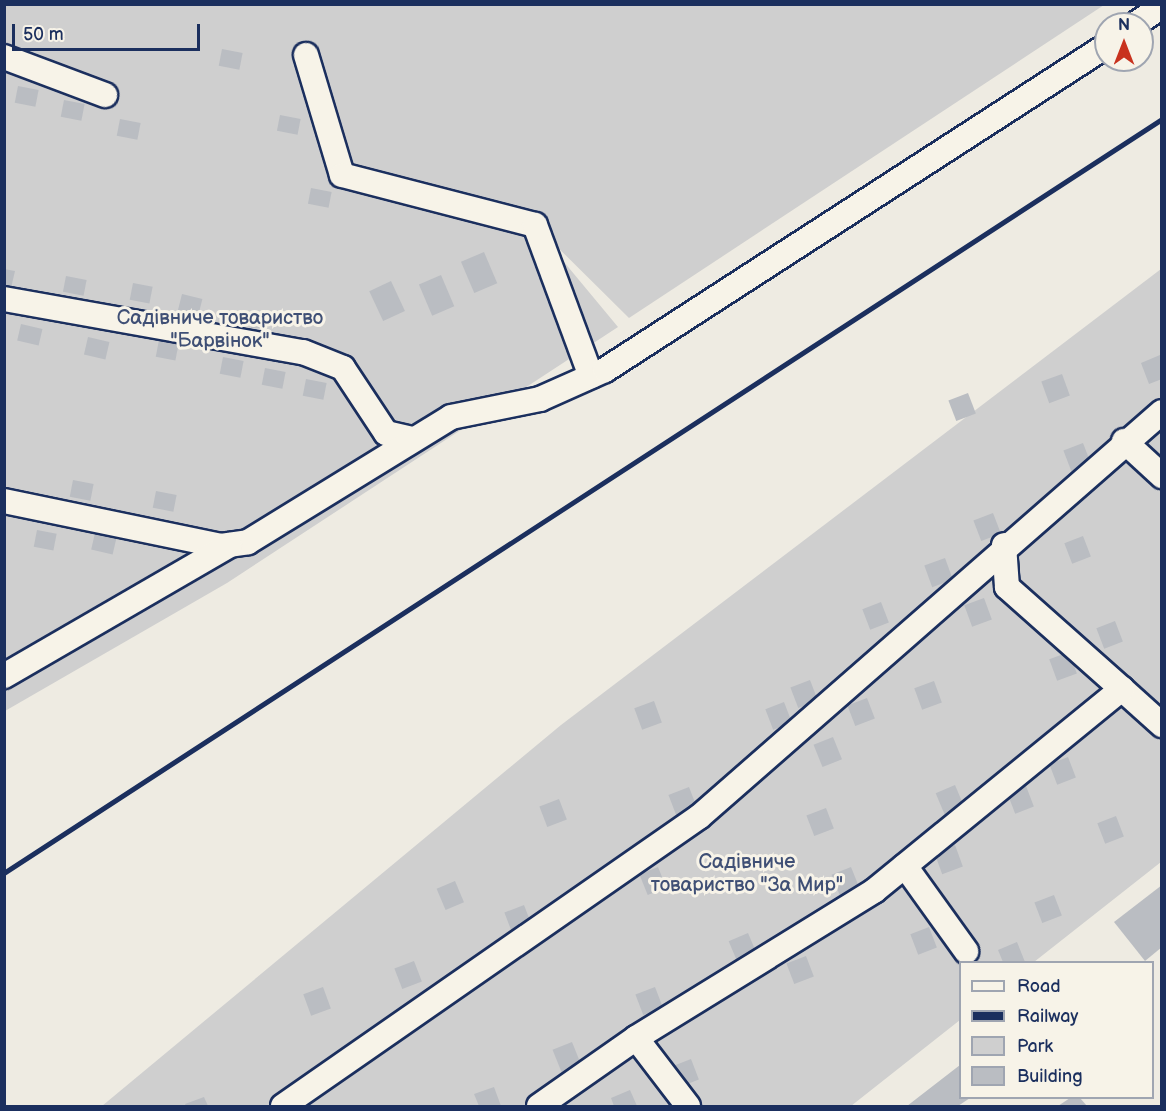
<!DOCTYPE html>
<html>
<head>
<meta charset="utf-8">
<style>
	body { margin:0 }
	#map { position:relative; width:1166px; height:1111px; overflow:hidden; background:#eeebe2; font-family:"Balsamiq Sans",sans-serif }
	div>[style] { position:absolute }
	.green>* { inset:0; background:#cfcfcf }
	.building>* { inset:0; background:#babdc2; transform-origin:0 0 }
	.roads { filter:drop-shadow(2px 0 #1b2f5e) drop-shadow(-2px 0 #1b2f5e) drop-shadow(0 2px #1b2f5e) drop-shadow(0 -2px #1b2f5e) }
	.minor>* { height:24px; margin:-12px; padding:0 12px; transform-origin:12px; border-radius:12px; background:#f7f3e8 }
	.rail>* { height:4.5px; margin:-2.25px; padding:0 2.25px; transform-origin:2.25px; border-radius:2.25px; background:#1b2f5e }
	span { translate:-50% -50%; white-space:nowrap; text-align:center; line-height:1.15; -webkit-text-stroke:6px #f7f3e8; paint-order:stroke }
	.park-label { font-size:20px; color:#3f4f75 }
	.frame { position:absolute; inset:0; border:6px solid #1b2f5e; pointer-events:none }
	.legend { position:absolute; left:959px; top:961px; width:195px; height:138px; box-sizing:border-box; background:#f7f3e8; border:2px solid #9fa5b1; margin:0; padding:8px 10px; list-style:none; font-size:18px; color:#1b2f5e }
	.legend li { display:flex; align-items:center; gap:12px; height:30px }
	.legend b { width:30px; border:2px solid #9fa5b1 }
	.north { position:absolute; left:1094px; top:12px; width:60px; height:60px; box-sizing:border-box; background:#f7f3e8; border:2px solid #9fa5b1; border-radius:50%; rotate:0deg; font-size:16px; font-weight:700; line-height:24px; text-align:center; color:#1b2f5e }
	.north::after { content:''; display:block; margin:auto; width:21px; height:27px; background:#c8321e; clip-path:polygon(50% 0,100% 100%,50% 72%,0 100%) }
	.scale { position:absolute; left:12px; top:24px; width:188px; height:27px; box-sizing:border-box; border:3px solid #1b2f5e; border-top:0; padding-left:8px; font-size:18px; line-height:21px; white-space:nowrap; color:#1b2f5e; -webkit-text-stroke:4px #f7f3e8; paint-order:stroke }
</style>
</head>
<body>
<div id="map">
	<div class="green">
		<i style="clip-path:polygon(5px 5px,1104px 5px,629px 318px,525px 215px,618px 327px,227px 583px,5px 711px)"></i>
		<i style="clip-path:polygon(1161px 269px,1161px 862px,1034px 962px,960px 962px,960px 1020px,851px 1106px,102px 1106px,561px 725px)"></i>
	</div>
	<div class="building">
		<i style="left:222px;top:49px;width:21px;height:17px;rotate:11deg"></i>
		<i style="left:18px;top:86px;width:21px;height:17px;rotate:11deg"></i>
		<i style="left:64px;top:100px;width:21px;height:17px;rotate:11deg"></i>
		<i style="left:280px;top:115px;width:21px;height:16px;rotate:11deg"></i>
		<i style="left:120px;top:119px;width:21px;height:17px;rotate:11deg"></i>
		<i style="left:311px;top:188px;width:21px;height:16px;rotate:11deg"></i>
		<i style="left:484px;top:252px;width:34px;height:25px;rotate:67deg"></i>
		<i style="clip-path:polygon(4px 269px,15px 271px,11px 288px,4px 287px)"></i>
		<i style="left:441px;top:275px;width:34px;height:24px;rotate:67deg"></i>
		<i style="left:66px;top:276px;width:21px;height:16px;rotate:11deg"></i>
		<i style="left:391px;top:281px;width:33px;height:24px;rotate:65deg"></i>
		<i style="left:133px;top:283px;width:20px;height:17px;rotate:11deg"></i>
		<i style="left:182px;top:294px;width:21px;height:18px;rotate:14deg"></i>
		<i style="left:267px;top:312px;width:15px;height:17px;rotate:86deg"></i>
		<i style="left:21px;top:324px;width:22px;height:17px;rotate:13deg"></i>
		<i style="left:88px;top:337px;width:22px;height:18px;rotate:13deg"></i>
		<i style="left:159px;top:340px;width:20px;height:17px;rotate:11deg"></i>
		<i style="clip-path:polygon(1160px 355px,1162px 379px,1149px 384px,1141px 363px)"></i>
		<i style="left:223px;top:357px;width:21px;height:17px;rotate:11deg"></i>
		<i style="left:265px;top:368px;width:21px;height:17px;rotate:11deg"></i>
		<i style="left:1062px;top:374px;width:23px;height:22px;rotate:70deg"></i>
		<i style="left:306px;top:379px;width:21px;height:17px;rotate:11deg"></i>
		<i style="left:968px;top:393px;width:22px;height:21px;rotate:69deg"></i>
		<i style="left:1083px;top:443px;width:22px;height:21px;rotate:69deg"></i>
		<i style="left:73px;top:480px;width:21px;height:17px;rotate:11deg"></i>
		<i style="left:156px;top:491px;width:21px;height:17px;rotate:11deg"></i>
		<i style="left:993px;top:513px;width:22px;height:21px;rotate:69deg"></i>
		<i style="left:37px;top:530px;width:20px;height:17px;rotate:11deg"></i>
		<i style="left:95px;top:533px;width:22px;height:17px;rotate:13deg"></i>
		<i style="left:1083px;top:536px;width:22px;height:20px;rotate:69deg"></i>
		<i style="left:945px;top:558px;width:23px;height:22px;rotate:70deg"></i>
		<i style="left:984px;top:598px;width:23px;height:21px;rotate:70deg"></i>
		<i style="left:881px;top:602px;width:22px;height:20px;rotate:69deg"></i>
		<i style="left:1115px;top:621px;width:22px;height:20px;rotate:69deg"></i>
		<i style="left:1069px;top:652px;width:23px;height:21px;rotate:70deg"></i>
		<i style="left:810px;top:680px;width:22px;height:21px;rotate:69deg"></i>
		<i style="left:934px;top:681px;width:23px;height:21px;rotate:70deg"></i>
		<i style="left:867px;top:698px;width:22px;height:21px;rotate:69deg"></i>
		<i style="left:654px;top:701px;width:23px;height:21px;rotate:70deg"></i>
		<i style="left:784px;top:702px;width:22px;height:20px;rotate:69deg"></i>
		<i style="left:833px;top:737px;width:24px;height:21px;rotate:68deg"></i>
		<i style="left:1068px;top:757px;width:22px;height:20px;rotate:69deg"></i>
		<i style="left:955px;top:785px;width:23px;height:21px;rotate:67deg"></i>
		<i style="left:1026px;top:786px;width:22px;height:20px;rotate:69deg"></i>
		<i style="left:689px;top:787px;width:22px;height:22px;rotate:69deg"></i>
		<i style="left:559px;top:799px;width:22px;height:21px;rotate:69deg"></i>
		<i style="left:826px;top:808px;width:22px;height:21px;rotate:69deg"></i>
		<i style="left:1116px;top:816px;width:22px;height:20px;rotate:69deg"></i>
		<i style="left:955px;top:845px;width:23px;height:22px;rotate:70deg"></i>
		<i style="left:658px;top:867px;width:22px;height:20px;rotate:68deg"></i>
		<i style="left:851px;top:867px;width:24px;height:21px;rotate:68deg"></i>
		<i style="left:455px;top:881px;width:23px;height:20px;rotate:67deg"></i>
		<i style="clip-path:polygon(1162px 885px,1162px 947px,1145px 961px,1114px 922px)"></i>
		<i style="left:1054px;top:895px;width:22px;height:21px;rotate:69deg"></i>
		<i style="left:524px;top:905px;width:22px;height:21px;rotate:69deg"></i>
		<i style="left:929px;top:927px;width:22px;height:20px;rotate:69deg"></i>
		<i style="left:748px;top:933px;width:23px;height:21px;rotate:67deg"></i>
		<i style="clip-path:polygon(1017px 942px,1025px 962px,1003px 962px,998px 950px)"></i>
		<i style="left:806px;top:956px;width:22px;height:21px;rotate:69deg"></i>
		<i style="left:414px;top:961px;width:22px;height:21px;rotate:69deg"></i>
		<i style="left:323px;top:987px;width:23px;height:21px;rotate:70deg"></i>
		<i style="left:655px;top:987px;width:22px;height:21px;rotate:69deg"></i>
		<i style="left:572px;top:1042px;width:24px;height:21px;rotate:68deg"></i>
		<i style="left:691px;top:1059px;width:22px;height:22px;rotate:69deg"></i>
		<i style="clip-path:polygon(960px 1065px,960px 1098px,970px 1098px,958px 1106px,907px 1106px)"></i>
		<i style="clip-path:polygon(494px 1087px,501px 1106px,479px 1106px,474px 1094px)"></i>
		<i style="clip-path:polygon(630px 1090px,637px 1106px,614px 1106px,611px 1098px)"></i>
		<i style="clip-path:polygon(204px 1097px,208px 1106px,186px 1106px,185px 1104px)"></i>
		<i style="clip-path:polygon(1070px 1098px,1080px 1098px,1087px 1106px,1058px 1106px)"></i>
	</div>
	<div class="roads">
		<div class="minor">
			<i style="left:1136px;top:24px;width:32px;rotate:-35deg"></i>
			<i style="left:306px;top:55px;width:125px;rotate:73.3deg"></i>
			<i style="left:342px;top:175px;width:199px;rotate:14.5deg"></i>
			<i style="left:535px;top:225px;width:161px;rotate:69.7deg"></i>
			<i style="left:4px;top:57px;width:108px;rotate:20.6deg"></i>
			<i style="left:4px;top:299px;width:304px;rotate:10.1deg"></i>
			<i style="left:303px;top:352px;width:43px;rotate:21.8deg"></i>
			<i style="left:343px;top:368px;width:78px;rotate:56.5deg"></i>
			<i style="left:386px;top:433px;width:28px;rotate:13deg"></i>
			<i style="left:1124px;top:441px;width:52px;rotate:42.6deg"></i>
			<i style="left:4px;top:501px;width:222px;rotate:11.7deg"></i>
			<i style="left:221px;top:546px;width:27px;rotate:-8deg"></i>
			<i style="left:248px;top:542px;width:238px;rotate:-31.6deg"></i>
			<i style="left:451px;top:417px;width:91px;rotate:-11.4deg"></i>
			<i style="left:540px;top:399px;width:71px;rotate:-24deg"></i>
			<i style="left:605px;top:370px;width:597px;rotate:-32.89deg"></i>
			<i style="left:4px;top:676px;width:261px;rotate:-30.1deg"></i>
			<i style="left:1122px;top:689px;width:54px;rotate:42deg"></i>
			<i style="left:905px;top:866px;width:105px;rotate:54.3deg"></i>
			<i style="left:636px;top:1038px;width:86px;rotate:52.6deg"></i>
			<i style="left:283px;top:1106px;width:507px;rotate:-34.79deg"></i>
			<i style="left:699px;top:817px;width:615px;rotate:-41.18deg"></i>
			<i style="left:539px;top:1106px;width:118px;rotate:-35deg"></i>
			<i style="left:636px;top:1038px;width:280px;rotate:-31.7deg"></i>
			<i style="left:874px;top:891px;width:320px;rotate:-39.2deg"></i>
			<i style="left:1122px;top:689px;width:154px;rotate:-138.4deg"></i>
			<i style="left:1007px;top:587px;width:42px;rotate:-94.1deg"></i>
		</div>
	</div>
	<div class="rail">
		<i style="left:4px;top:873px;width:1382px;rotate:-33.07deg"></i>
	</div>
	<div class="park-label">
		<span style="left:220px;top:330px">Садівниче товариство<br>"Барвінок"</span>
		<span style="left:747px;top:874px">Садівниче<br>товариство "За Мир"</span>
	</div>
	<div class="frame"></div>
	<ul class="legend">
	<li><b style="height:8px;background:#f7f3e8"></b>Road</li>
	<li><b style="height:8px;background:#1b2f5e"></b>Railway</li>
	<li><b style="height:16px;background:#cfcfcf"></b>Park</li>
	<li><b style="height:16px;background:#babdc2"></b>Building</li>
	</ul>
	<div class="north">N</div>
	<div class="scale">50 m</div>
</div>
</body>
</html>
